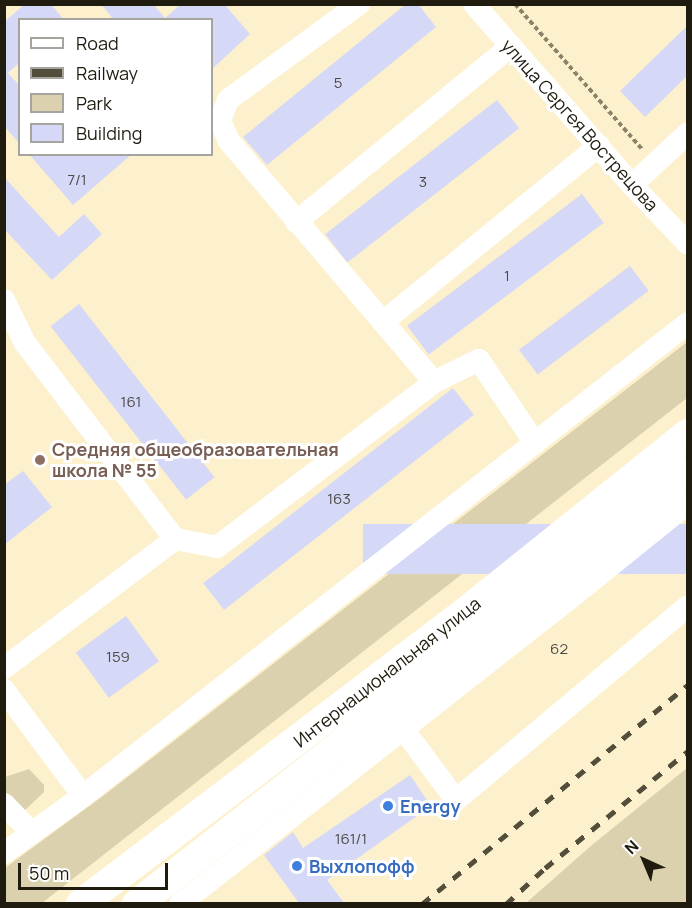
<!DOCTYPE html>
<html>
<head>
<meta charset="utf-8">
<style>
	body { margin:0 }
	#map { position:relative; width:692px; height:908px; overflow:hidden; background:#fcf1cc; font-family:Manrope,sans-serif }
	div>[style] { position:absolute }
	.green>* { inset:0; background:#dcd1ae }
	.building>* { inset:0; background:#d5d8f6; transform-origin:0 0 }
	.path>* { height:4px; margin-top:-2px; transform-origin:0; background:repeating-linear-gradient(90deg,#8b836a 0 4.5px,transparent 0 7.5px) }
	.minor>* { height:22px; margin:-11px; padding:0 11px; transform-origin:11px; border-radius:11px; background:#fff }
	.major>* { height:30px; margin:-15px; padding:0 15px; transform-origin:15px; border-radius:15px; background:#fff }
	.rail>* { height:4.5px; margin-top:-2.25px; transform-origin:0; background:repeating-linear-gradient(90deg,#534d3b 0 10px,transparent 0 20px) }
	.dots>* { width:16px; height:16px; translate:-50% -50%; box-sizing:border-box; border:3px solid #fff; border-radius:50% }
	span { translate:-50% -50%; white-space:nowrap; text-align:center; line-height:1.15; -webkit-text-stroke:6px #fff; paint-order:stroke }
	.number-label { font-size:15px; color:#4c4a48 }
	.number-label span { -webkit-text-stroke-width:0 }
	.street-label { font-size:18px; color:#1f1b0e }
	.education-label { font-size:18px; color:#785e54; font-weight:700 }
	.left { translate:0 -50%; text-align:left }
	.shop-label { font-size:18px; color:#366cbe; font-weight:700 }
	.frame { position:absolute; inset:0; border:6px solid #1f1b0e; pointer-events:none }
	.legend { position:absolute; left:18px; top:18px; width:195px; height:138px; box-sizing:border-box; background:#fff; border:2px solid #a5a49f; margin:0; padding:8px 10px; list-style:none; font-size:18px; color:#1f1b0e }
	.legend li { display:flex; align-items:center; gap:12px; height:30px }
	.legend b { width:30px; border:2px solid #a5a49f }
	.north { position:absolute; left:614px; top:830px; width:60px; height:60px; -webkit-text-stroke:4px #fff; paint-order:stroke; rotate:316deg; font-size:16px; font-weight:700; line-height:24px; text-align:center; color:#1f1b0e }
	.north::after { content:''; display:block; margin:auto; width:21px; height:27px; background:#1f1b0e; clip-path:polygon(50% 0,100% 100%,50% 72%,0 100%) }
	.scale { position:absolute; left:18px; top:863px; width:150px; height:27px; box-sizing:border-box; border:3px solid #1f1b0e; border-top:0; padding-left:8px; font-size:18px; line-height:21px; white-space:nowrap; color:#1f1b0e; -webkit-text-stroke:4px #fff; paint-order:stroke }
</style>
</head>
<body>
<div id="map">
	<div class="green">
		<i style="clip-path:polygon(687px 342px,687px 398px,42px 903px,5px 903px,5px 868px,107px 793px)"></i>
		<i style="clip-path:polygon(687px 768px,687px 903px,526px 903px,592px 845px)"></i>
		<i style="clip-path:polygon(29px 769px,44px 785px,44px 792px,22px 813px,5px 794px,5px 777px)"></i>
	</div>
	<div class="building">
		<i style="clip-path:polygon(25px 4px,51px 4px,64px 20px,20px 20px,20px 62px,8px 73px,20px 86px,20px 144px,4px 126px,4px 22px)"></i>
		<i style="clip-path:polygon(101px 4px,153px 4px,165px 18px,181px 4px,224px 4px,250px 34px,212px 69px,212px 20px,114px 20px)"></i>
		<i style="clip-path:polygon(406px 4px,418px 4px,436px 27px,267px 165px,243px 137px)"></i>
		<i style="clip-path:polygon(687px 26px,687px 76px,645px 117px,620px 91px)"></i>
		<i style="left:497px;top:100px;width:36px;height:218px;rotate:52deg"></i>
		<i style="clip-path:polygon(29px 154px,132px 154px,73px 205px)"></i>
		<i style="clip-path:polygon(4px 177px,59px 237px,84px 214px,102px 234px,52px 280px,4px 229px)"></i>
		<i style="left:582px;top:194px;width:36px;height:219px;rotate:53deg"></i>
		<i style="left:630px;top:266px;width:31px;height:139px;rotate:53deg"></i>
		<i style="left:79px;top:304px;width:220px;height:36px;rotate:52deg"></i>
		<i style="left:453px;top:388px;width:34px;height:317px;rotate:52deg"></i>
		<i style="clip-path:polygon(23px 471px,52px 507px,4px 545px,4px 485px)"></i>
		<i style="left:687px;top:524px;width:50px;height:324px;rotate:90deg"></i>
		<i style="left:126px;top:616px;width:56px;height:62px;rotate:54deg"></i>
		<i style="clip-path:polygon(410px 775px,431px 806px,327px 880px,344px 903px,299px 903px,264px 855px,293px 832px,303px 848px)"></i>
	</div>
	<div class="path">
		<i style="left:515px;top:4px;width:194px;rotate:48.8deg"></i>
	</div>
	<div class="minor">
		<i style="left:359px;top:4px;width:162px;rotate:143.8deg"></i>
		<i style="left:228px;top:100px;width:22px;rotate:111deg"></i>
		<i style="left:220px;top:121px;width:22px;rotate:66deg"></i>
		<i style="left:229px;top:141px;width:316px;rotate:49.6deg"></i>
		<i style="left:474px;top:4px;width:240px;rotate:48.9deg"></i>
		<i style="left:632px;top:185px;width:81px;rotate:46.5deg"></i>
		<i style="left:632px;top:185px;width:76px;rotate:-42.9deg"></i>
		<i style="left:296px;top:222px;width:278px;rotate:-39.3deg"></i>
		<i style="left:4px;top:300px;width:48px;rotate:64deg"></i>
		<i style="left:25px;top:343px;width:247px;rotate:52.6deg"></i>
		<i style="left:175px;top:539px;width:43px;rotate:10.8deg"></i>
		<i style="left:217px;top:547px;width:273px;rotate:-37.2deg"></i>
		<i style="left:434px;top:382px;width:50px;rotate:-26.1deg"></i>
		<i style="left:479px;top:360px;width:100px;rotate:56deg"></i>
		<i style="left:383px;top:322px;width:279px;rotate:-39.2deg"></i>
		<i style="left:4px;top:668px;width:214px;rotate:-37deg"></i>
		<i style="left:4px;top:690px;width:132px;rotate:53.3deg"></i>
		<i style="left:404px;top:730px;width:87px;rotate:53.4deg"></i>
		<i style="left:456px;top:800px;width:302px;rotate:-39.9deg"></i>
		<i style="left:4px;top:804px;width:40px;rotate:46deg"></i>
		<i style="left:4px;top:853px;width:97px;rotate:-35.8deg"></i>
		<i style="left:83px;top:796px;width:768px;rotate:-38.02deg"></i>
		<i style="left:180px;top:904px;width:493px;rotate:-38.1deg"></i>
		<i style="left:568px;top:600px;width:154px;rotate:-38.9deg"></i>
	</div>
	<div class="major">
		<i style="left:81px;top:904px;width:492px;rotate:-37.2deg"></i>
		<i style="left:473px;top:606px;width:275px;rotate:-38.7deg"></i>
		<i style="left:137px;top:904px;width:502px;rotate:-37.97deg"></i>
		<i style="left:533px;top:595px;width:198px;rotate:-38.7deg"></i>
	</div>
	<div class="rail">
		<i style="left:422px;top:904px;width:345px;rotate:-39.5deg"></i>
		<i style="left:506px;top:904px;width:53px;rotate:-42.7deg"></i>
		<i style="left:545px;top:868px;width:185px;rotate:-39.3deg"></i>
	</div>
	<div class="dots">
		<i style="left:40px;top:460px;background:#8d6e63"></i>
		<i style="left:388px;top:806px;background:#3f7fe0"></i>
		<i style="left:297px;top:866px;background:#3f7fe0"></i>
	</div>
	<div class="number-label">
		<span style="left:338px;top:83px">5</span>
		<span style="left:77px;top:180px">7/1</span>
		<span style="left:423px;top:182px">3</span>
		<span style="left:507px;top:276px">1</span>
		<span style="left:131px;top:402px">161</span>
		<span style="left:339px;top:499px">163</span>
		<span style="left:559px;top:649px">62</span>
		<span style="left:118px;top:657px">159</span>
		<span style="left:351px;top:839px">161/1</span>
	</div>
	<div class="street-label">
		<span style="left:580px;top:125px;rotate:48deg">улица Сергея Вострецова</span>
		<span style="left:387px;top:672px;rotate:-38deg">Интернациональная улица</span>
	</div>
	<div class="education-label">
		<span class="left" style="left:52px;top:460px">Средняя общеобразовательная<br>школа № 55</span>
	</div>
	<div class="shop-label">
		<span class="left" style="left:400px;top:806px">Energy</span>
		<span class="left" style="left:309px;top:866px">Выхлопофф</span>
	</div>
	<div class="frame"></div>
	<ul class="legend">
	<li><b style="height:8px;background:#fff"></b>Road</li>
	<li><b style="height:8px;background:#534d3b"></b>Railway</li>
	<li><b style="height:16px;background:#dcd1ae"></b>Park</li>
	<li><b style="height:16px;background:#d5d8f6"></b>Building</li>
	</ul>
	<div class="north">N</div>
	<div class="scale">50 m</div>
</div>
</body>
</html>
